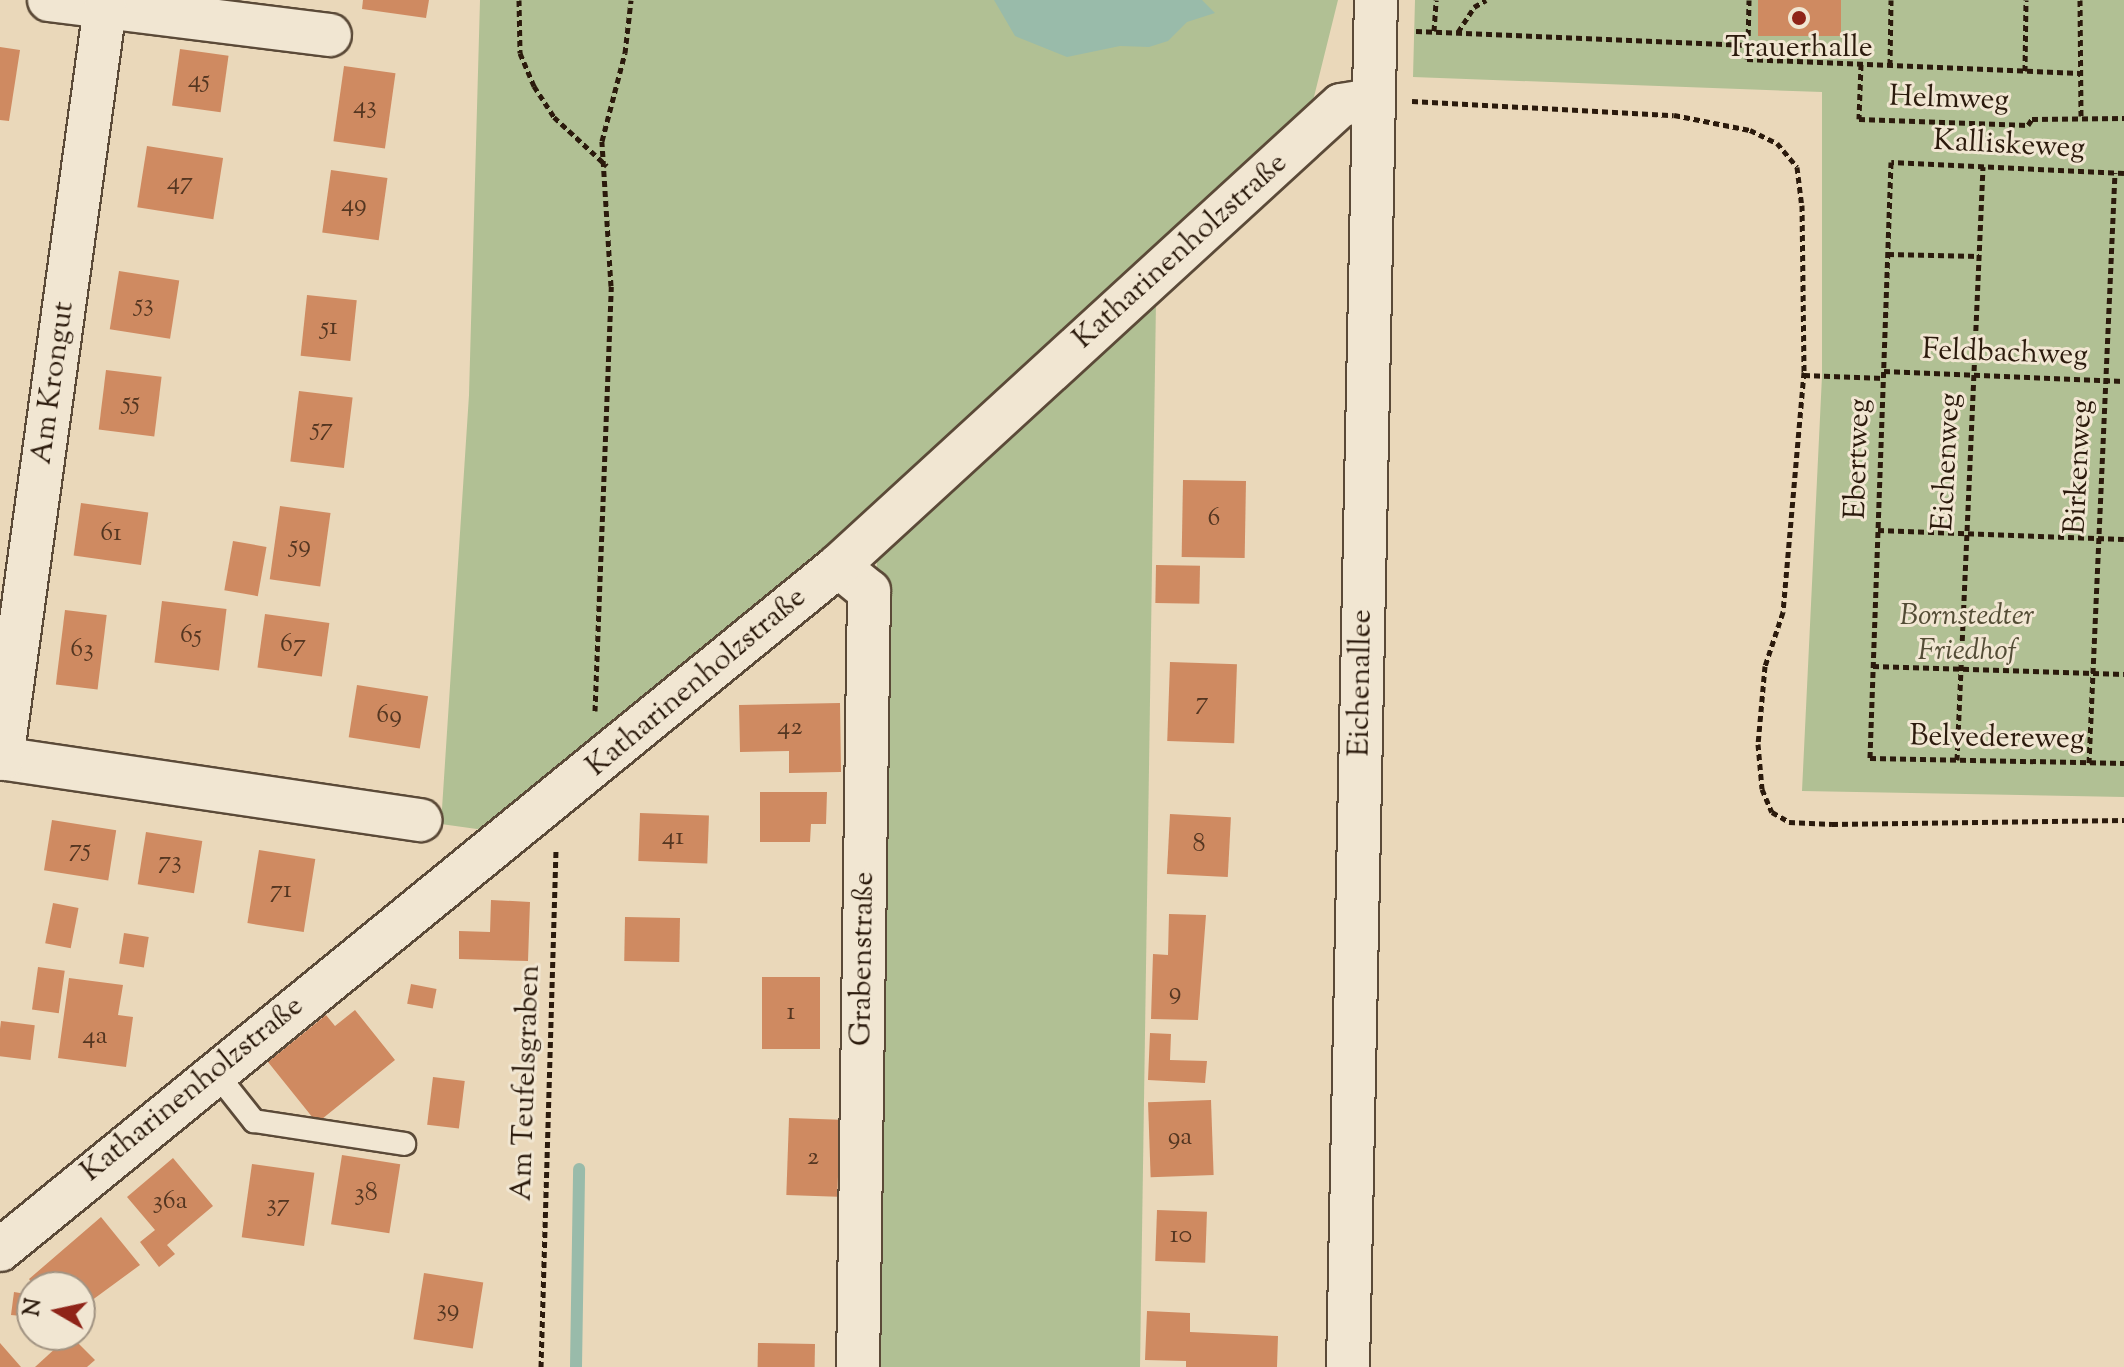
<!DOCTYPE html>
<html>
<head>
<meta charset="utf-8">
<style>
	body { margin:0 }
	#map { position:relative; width:2124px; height:1367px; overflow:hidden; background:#ead8ba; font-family:"Sorts Mill Goudy",serif }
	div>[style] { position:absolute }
	.green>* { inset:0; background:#b1c094 }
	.water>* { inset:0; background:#9ba }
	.stream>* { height:12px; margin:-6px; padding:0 6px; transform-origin:6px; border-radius:6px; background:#9ba }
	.building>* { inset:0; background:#cf8a61; transform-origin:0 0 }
	.path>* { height:5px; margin-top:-2.5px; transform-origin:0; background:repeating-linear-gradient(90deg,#2b1a0c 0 6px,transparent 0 10px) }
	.roads { filter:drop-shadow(2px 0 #5b4a38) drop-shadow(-2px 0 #5b4a38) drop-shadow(0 2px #5b4a38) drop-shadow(0 -2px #5b4a38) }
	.lane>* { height:22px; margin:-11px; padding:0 11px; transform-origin:11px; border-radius:11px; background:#f1e6d2 }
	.street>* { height:42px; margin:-21px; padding:0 21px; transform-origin:21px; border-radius:21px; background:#f1e6d2 }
	.dots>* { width:22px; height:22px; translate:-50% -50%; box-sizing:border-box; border:4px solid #f1e6d2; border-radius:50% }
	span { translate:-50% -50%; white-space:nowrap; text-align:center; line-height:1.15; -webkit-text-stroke:6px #f1e6d2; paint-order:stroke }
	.number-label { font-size:26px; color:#543621 }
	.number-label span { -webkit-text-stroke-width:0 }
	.poi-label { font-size:30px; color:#2b1a0c }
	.street-label { font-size:30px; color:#2b1a0c }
	.park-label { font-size:30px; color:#534c35; font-style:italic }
	.north { position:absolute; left:16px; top:1271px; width:80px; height:80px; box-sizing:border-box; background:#f1e6d2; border:2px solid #a29483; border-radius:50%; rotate:279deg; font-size:22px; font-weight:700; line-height:32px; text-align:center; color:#2b1a0c }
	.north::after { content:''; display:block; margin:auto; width:28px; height:36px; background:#8f2418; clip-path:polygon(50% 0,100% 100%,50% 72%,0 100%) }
</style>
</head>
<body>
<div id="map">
	<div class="green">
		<i style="clip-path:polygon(480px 0,1338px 0,1308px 121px,611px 745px,484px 830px,441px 824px,469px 395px)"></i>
		<i style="clip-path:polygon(1415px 0,2124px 0,2124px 797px,1802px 791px,1822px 376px,1822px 92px,1413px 77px)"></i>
		<i style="clip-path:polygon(1156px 301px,1140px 1367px,865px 1367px,877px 554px)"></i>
	</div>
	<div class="water">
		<i style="clip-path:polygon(994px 0,1202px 0,1215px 13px,1187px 22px,1168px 41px,1149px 47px,1120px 46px,1067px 57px,1015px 36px)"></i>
	</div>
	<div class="stream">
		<i style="left:576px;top:1367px;width:198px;rotate:-89.1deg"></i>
	</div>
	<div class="building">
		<i style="clip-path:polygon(363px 0,429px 0,426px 18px,362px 9px)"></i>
		<i style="left:1758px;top:0;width:83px;height:36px"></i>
		<i style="clip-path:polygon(0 47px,20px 50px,9px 121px,0 120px)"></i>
		<i style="left:180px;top:49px;width:49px;height:57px;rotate:8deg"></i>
		<i style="left:344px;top:66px;width:52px;height:76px;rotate:8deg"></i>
		<i style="left:147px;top:146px;width:77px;height:62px;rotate:9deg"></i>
		<i style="left:331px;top:170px;width:57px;height:63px;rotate:8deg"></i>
		<i style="left:119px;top:271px;width:61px;height:59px;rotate:9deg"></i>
		<i style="left:307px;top:295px;width:50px;height:61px;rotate:6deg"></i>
		<i style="left:106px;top:370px;width:56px;height:60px;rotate:7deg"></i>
		<i style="left:299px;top:391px;width:54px;height:71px;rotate:7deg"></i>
		<i style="left:1183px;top:480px;width:63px;height:77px;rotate:1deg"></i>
		<i style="left:81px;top:503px;width:68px;height:53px;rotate:8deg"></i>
		<i style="left:280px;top:506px;width:51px;height:74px;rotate:8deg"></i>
		<i style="left:233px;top:541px;width:34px;height:50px;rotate:10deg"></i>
		<i style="left:1156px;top:565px;width:44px;height:38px;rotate:1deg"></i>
		<i style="left:162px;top:601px;width:65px;height:62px;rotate:7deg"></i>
		<i style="left:65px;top:610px;width:42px;height:75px;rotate:7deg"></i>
		<i style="left:265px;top:614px;width:65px;height:54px;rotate:8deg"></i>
		<i style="left:1170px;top:662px;width:67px;height:79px;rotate:2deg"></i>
		<i style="left:357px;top:685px;width:72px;height:53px;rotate:9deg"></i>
		<i style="clip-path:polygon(840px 703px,841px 772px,789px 773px,789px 751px,740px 752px,739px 705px)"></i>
		<i style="clip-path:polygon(760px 792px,827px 792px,826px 824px,811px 824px,810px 842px,760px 842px)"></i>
		<i style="left:640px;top:813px;width:69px;height:48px;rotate:2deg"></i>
		<i style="left:1170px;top:814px;width:61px;height:60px;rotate:3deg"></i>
		<i style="left:52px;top:820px;width:65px;height:51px;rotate:9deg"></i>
		<i style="left:146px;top:832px;width:57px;height:53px;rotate:9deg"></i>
		<i style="left:259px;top:850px;width:57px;height:74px;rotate:9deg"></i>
		<i style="clip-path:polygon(491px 900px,530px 902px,528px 961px,459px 959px,459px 931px,490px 932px)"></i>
		<i style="left:53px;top:903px;width:26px;height:41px;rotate:11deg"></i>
		<i style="clip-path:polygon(1169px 914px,1206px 915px,1198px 1020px,1151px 1019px,1153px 954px,1168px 955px)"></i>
		<i style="left:625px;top:917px;width:55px;height:44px;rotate:1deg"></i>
		<i style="left:124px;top:933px;width:25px;height:31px;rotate:9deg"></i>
		<i style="left:38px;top:967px;width:27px;height:43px;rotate:8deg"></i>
		<i style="left:762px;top:977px;width:58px;height:72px"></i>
		<i style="clip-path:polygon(69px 978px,123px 985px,118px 1015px,133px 1017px,126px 1067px,58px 1058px)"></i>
		<i style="left:411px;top:984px;width:26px;height:20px;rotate:11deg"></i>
		<i style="clip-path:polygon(355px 1010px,395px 1060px,317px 1123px,268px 1062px,326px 1015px,335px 1026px)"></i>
		<i style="left:1px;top:1021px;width:34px;height:35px;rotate:7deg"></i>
		<i style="clip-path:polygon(1150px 1033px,1171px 1034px,1170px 1060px,1207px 1061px,1205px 1083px,1148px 1080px)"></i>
		<i style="left:433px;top:1077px;width:32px;height:48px;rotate:7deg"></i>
		<i style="left:1211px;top:1100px;width:75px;height:63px;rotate:88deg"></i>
		<i style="left:789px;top:1118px;width:51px;height:77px;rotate:2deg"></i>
		<i style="left:342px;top:1155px;width:59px;height:70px;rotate:9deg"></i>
		<i style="clip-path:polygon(173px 1158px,213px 1206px,167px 1245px,175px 1254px,159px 1267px,140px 1242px,155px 1230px,127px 1197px)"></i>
		<i style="left:252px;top:1164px;width:63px;height:74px;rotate:8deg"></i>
		<i style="left:1157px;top:1210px;width:50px;height:51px;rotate:2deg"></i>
		<i style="clip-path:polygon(101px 1217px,140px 1265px,80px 1309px,80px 1287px,35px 1287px,29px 1279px)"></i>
		<i style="left:424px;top:1273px;width:60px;height:67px;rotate:9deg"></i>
		<i style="clip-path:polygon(14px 1292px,32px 1295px,32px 1317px,11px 1315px)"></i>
		<i style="clip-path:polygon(1147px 1311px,1190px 1313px,1190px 1332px,1278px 1336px,1277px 1367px,1186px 1367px,1186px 1361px,1145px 1360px)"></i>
		<i style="clip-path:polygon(70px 1335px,95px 1360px,87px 1367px,35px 1367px)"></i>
		<i style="clip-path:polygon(0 1343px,21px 1367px,0 1367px)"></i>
		<i style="left:758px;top:1343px;width:57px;height:24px;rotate:1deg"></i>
	</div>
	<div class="path">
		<i style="left:519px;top:0;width:53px;rotate:88.9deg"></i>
		<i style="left:520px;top:53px;width:36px;rotate:67deg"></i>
		<i style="left:534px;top:86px;width:37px;rotate:57deg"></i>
		<i style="left:554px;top:117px;width:72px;rotate:42.8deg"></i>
		<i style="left:2080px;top:0;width:116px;rotate:89.5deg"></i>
		<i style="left:1416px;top:31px;width:332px;rotate:2.4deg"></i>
		<i style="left:1748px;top:45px;width:14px;rotate:94deg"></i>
		<i style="left:1747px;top:59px;width:333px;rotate:2.4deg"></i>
		<i style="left:1434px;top:31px;width:31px;rotate:-86deg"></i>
		<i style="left:1458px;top:32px;width:30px;rotate:-57deg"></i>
		<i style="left:1474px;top:7px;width:14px;rotate:-30deg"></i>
		<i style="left:1748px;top:45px;width:45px;rotate:-88.7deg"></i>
		<i style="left:1861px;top:64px;width:55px;rotate:92.1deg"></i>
		<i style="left:1859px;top:119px;width:169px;rotate:2deg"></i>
		<i style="left:2028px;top:125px;width:7px;rotate:-56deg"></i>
		<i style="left:2032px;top:119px;width:92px;rotate:-0.6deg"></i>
		<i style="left:1890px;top:65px;width:65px;rotate:-89.1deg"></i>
		<i style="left:2025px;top:71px;width:71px;rotate:-89.2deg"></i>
		<i style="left:1412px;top:101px;width:262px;rotate:3.1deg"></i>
		<i style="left:1674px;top:115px;width:77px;rotate:11.2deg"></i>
		<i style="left:1750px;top:130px;width:30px;rotate:26deg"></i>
		<i style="left:1777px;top:143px;width:31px;rotate:50deg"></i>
		<i style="left:1797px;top:167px;width:38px;rotate:83deg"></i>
		<i style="left:1802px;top:205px;width:167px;rotate:89.3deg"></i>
		<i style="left:1804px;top:372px;width:241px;rotate:95deg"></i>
		<i style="left:1783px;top:612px;width:57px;rotate:108.4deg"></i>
		<i style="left:1765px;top:666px;width:78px;rotate:95.1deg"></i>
		<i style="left:1758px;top:744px;width:45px;rotate:84.9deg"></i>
		<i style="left:1762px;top:789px;width:25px;rotate:67deg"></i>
		<i style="left:1772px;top:812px;width:20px;rotate:30deg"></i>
		<i style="left:1789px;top:822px;width:43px;rotate:2.7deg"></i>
		<i style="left:1832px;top:824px;width:292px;rotate:-0.8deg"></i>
		<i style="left:2124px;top:173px;width:233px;rotate:-177.3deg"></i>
		<i style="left:1891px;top:162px;width:596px;rotate:92.02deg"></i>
		<i style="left:1870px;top:758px;width:254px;rotate:1.1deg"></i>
		<i style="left:1888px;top:254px;width:91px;rotate:1.3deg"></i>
		<i style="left:1884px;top:371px;width:240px;rotate:2.4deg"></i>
		<i style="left:1804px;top:375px;width:80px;rotate:2.1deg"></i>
		<i style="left:1878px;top:530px;width:246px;rotate:2.1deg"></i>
		<i style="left:1873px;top:666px;width:251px;rotate:1.8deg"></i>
		<i style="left:595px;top:711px;width:425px;rotate:-87.8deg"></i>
		<i style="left:611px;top:286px;width:145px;rotate:-93.6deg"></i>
		<i style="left:602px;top:141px;width:91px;rotate:-75.4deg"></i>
		<i style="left:625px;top:53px;width:53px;rotate:-83.5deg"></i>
		<i style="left:1957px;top:760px;width:594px;rotate:-87.49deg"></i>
		<i style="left:2089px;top:763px;width:591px;rotate:-87.48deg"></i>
		<i style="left:541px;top:1367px;width:518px;rotate:-88.34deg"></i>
	</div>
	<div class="roads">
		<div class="lane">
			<i style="left:215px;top:1072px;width:63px;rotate:51.5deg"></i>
			<i style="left:254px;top:1121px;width:152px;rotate:8.7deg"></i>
		</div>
		<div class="street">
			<i style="left:49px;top:0;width:283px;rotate:7.1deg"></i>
			<i style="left:838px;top:566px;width:40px;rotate:39deg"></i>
			<i style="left:869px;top:591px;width:776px;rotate:90.81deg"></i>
			<i style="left:0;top:758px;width:425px;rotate:8.4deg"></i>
			<i style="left:2px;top:759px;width:759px;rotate:-82.2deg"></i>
			<i style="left:0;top:1250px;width:1082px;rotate:-39.22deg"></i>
			<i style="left:838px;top:566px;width:682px;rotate:-42.51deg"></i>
			<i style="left:1341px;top:105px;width:33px;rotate:-9deg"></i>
			<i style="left:1348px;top:1367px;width:1367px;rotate:-88.83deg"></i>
		</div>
	</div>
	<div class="dots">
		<i style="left:1799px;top:18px;background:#8f2418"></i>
	</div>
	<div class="number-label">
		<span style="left:199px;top:81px">45</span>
		<span style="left:365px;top:107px">43</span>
		<span style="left:180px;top:183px">47</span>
		<span style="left:354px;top:205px">49</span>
		<span style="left:144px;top:305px">53</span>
		<span style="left:329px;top:328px">51</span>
		<span style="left:131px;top:403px">55</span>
		<span style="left:322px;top:429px">57</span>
		<span style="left:1214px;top:519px">6</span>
		<span style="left:111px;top:534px">61</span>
		<span style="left:300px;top:546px">59</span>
		<span style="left:191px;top:636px">65</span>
		<span style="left:293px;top:645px">67</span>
		<span style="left:82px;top:650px">63</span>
		<span style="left:1202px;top:703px">7</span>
		<span style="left:389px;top:716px">69</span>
		<span style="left:790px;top:728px">42</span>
		<span style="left:673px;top:838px">41</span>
		<span style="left:1199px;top:845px">8</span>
		<span style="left:80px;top:850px">75</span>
		<span style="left:170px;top:862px">73</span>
		<span style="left:281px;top:891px">71</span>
		<span style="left:1175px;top:993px">9</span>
		<span style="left:791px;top:1013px">1</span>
		<span style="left:95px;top:1037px">4a</span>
		<span style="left:1180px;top:1138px">9a</span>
		<span style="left:813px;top:1158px">2</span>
		<span style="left:366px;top:1194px">38</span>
		<span style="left:170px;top:1202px">36a</span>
		<span style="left:278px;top:1205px">37</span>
		<span style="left:1181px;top:1236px">10</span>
		<span style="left:448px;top:1310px">39</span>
	</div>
	<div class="poi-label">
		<span style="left:1799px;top:49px">Trauerhalle</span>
	</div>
	<div class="street-label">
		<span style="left:1949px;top:100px;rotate:2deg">Helmweg</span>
		<span style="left:2009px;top:146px;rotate:3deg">Kalliskeweg</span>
		<span style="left:1181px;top:252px;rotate:-42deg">Katharinenholzstraße</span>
		<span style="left:2005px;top:354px;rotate:2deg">Feldbachweg</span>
		<span style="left:54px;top:383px;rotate:-82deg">Am Krongut</span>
		<span style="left:1859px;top:459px;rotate:-88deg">Ebertweg</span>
		<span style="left:1948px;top:462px;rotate:-87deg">Eichenweg</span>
		<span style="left:2080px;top:467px;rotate:-87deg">Birkenweg</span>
		<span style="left:697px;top:683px;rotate:-40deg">Katharinenholzstraße</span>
		<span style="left:1362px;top:683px;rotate:-89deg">Eichenallee</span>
		<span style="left:1997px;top:739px;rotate:1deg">Belvedereweg</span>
		<span style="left:864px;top:959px;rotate:-89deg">Grabenstraße</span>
		<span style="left:527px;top:1083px;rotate:-88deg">Am Teufelsgraben</span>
		<span style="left:193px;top:1090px;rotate:-39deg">Katharinenholzstraße</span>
	</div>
	<div class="park-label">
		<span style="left:1967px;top:634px">Bornstedter<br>Friedhof</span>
	</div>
	<div class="north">N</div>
</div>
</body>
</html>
